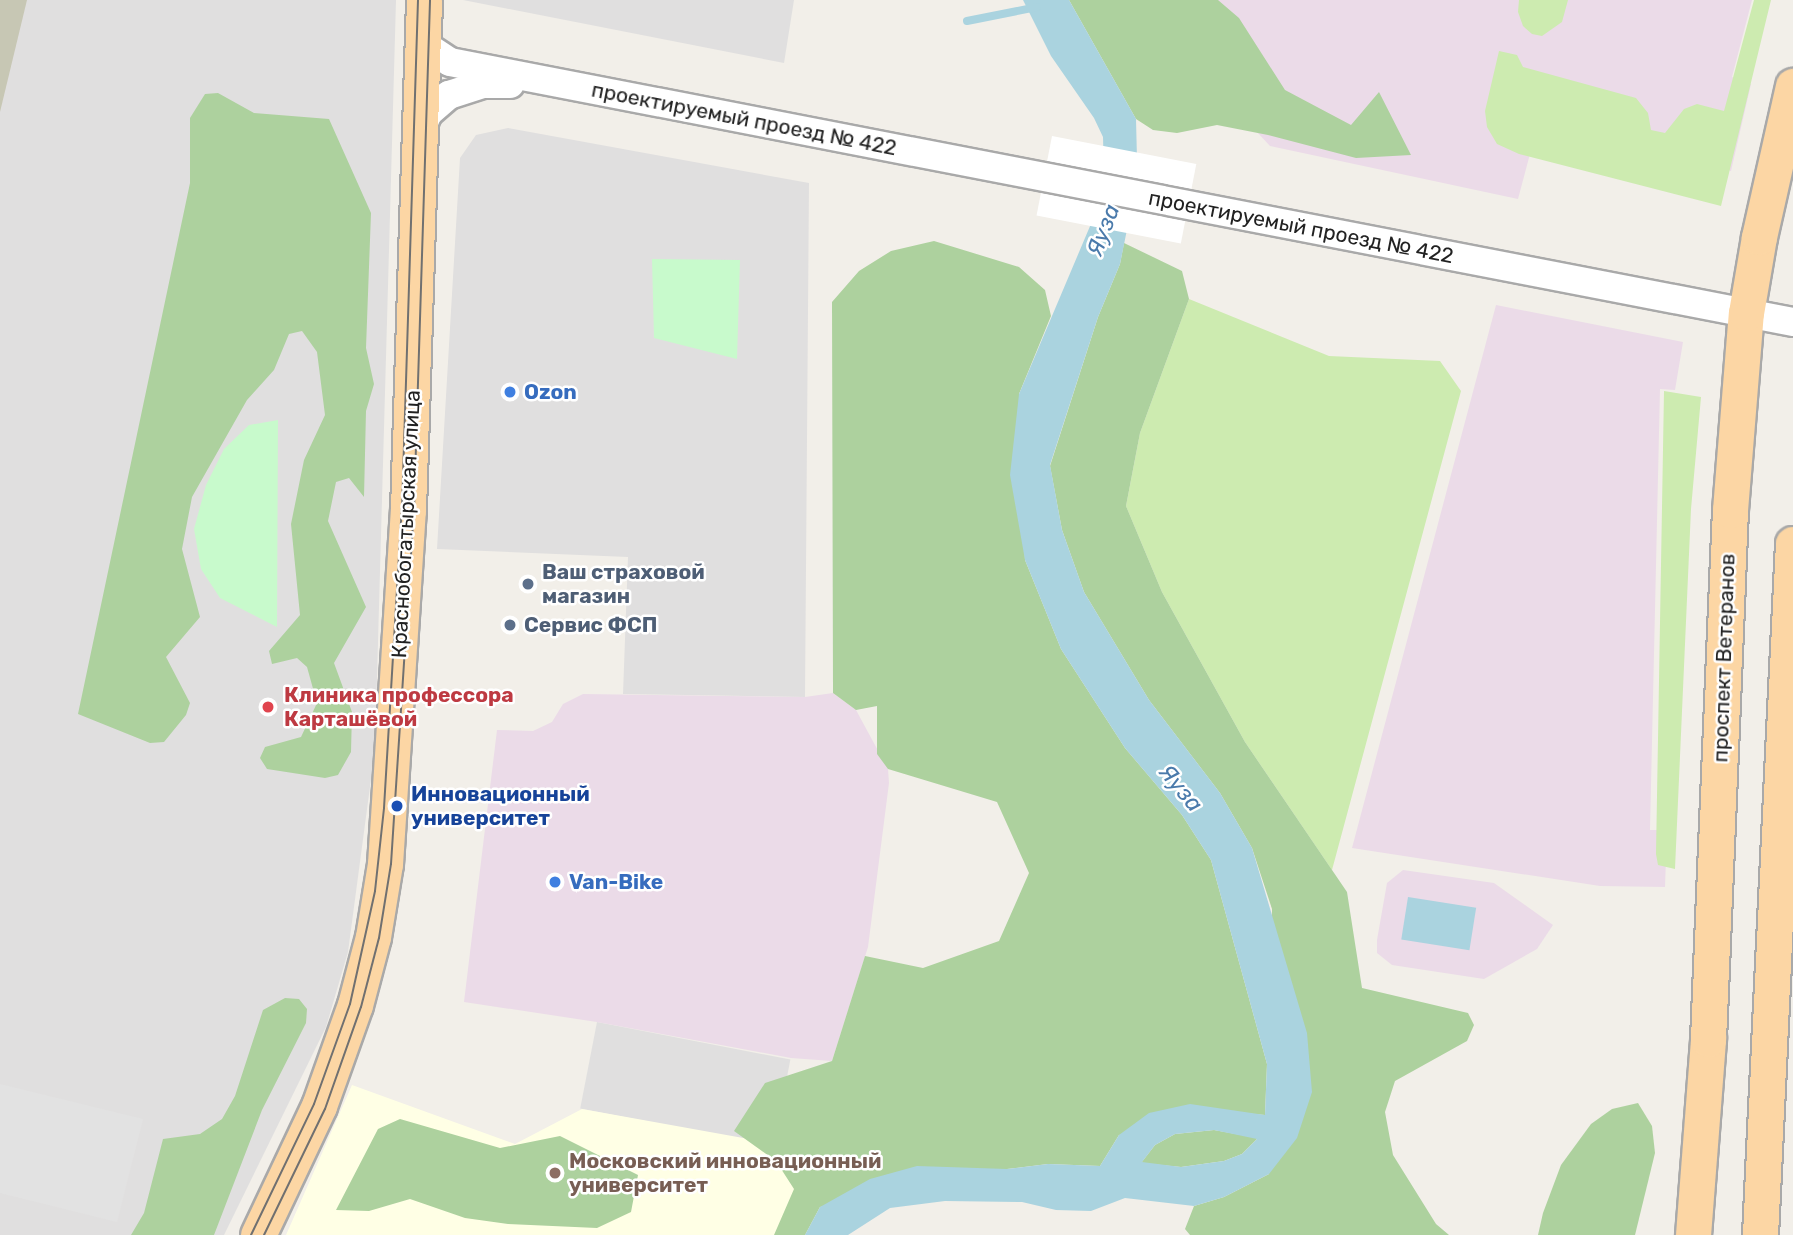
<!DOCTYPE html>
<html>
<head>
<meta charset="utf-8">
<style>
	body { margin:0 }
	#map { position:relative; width:1793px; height:1235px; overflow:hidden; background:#f2efe9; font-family:Rubik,sans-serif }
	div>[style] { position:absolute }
	.residential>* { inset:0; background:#e0dfdf; transform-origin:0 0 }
	.industrial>* { inset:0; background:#ebdbe8 }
	.education>* { inset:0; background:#ffffe5 }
	.construction>* { inset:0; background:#c7c7b4 }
	.grass>* { inset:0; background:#cdebb0 }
	.forest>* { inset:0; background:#add19e }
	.park>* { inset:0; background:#c8facc }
	.parking>* { inset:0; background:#e2e2e2 }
	.water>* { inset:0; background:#aad3df; transform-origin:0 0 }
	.pier>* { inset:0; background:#fff; transform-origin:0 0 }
	.stream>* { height:8px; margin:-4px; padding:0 4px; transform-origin:4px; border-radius:4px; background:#aad3df }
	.roads { filter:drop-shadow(2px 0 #a9a9a9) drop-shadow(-2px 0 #a9a9a9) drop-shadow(0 2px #a9a9a9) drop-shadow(0 -2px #a9a9a9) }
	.minor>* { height:28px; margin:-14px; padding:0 14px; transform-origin:14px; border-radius:14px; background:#fff }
	.major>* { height:35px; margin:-17.5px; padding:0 17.5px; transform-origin:17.5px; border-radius:17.5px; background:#fcd6a4 }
	.tram>* { height:2px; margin:-1px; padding:0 1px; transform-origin:1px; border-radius:1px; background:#707070 }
	.dots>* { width:19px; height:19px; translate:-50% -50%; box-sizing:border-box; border:4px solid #fff; border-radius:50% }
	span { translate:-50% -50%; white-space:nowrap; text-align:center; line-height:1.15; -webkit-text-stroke:5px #fff; paint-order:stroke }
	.street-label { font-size:21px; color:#222 }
	.shop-label { font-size:21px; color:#366cbe; font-weight:700 }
	.left { translate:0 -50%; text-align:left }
	.service-label { font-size:21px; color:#4e5e75; font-weight:700 }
	.health-label { font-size:21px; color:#be3a42; font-weight:700 }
	.transit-label { font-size:21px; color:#164399; font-weight:700 }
	.education-label { font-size:21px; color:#785e54; font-weight:700 }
	.water-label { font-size:23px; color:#4a7aab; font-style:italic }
</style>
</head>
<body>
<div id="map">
	<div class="residential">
		<i style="clip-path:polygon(0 0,396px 0,375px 749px,348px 952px,326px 1027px,224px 1235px,0 1235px)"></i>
		<i style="clip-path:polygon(463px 0,794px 0,784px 63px)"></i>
		<i style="clip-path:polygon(508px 128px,809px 183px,805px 697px,623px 694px,628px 557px,437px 549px,460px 158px,476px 135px)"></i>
		<i style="left:597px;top:1022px;width:197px;height:88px;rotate:11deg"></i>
	</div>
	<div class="industrial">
		<i style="clip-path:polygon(1197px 0,1752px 0,1732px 77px,1751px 84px,1731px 171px,1539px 120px,1518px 199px,1270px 146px,1185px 55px)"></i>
		<i style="clip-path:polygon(1496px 305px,1683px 342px,1675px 390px,1660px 389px,1650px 830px,1667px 830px,1665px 887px,1600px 886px,1352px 848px)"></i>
		<i style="clip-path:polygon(833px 693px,856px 710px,888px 769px,889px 783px,868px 947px,832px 1061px,791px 1058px,597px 1022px,464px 1002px,497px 730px,533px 731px,552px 722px,563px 704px,583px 694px,805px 697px)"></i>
		<i style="clip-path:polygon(1403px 870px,1494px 883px,1553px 925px,1537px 949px,1484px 979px,1392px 965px,1377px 953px,1377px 940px,1387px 883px)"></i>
	</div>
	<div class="education">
		<i style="clip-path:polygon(352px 1085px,515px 1144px,582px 1109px,776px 1144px,816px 1201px,798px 1235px,286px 1235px)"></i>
	</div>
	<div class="construction">
		<i style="clip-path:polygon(0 0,27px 0,0 112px)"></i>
	</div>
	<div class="grass">
		<i style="clip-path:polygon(1519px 0,1568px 0,1562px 22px,1542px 36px,1532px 34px,1523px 26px,1518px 12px)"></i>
		<i style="clip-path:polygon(1754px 0,1771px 0,1721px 206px,1519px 154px,1497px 144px,1487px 127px,1485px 111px,1499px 51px,1517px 55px,1523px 67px,1636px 98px,1648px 113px,1651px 130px,1665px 133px,1684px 109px,1697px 104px,1724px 111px)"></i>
		<i style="clip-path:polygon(1189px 299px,1329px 356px,1440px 361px,1461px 391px,1332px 870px,1245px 742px,1162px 592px,1126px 506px,1140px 433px)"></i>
		<i style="clip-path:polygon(1664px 391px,1701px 397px,1691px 509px,1675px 869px,1658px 865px,1656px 854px)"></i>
	</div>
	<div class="forest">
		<i style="clip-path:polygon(1069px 0,1218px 0,1239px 18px,1285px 90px,1351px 125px,1379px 92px,1411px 155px,1356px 158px,1268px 135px,1217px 125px,1177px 133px,1153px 130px,1136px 119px)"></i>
		<i style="clip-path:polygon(218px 93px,254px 113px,329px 119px,371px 213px,366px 348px,374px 384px,366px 411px,364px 497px,349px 478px,336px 482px,328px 521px,366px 607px,334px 663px,352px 712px,351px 752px,338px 775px,325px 778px,267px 769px,260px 758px,265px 747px,301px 737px,317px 703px,307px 667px,297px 658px,272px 664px,269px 651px,300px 615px,291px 524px,304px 460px,325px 415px,317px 352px,302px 331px,289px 334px,274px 370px,247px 400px,192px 497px,182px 549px,200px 617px,166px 657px,190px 703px,186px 715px,164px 742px,150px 743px,78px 714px,190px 183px,190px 118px,205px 94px)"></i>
		<i style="clip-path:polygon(934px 241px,1019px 267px,1045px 290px,1051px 316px,1019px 394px,1025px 560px,1061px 649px,1125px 748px,1182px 815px,1211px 860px,1267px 1064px,1265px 1115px,1229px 1112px,1119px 1135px,1100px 1166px,1048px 1164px,1007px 1169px,820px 1207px,805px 1235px,774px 1235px,794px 1189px,776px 1161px,734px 1131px,765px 1083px,832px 1061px,865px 956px,923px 968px,999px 941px,1029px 873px,997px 802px,888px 769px,877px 754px,877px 706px,856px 710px,833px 693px,832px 302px,859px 271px,891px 251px)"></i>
		<i style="clip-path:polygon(1124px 243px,1182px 271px,1189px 299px,1140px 433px,1126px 506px,1162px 592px,1245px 742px,1347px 892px,1362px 988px,1468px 1013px,1474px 1025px,1467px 1041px,1395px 1081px,1385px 1112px,1393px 1155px,1436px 1224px,1449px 1235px,1190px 1235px,1185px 1229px,1194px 1206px,1224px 1197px,1269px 1174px,1272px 909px,1252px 848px,1220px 793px,1149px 700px,1084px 592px,1062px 530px,1050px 466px,1098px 317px,1120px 264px)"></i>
		<i style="clip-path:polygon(285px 998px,299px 999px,307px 1009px,306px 1023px,262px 1110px,214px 1235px,131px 1235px,144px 1213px,163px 1139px,200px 1134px,222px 1119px,235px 1096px,263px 1010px)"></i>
		<i style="clip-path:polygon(1638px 1103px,1652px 1126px,1655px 1153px,1635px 1235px,1538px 1235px,1543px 1213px,1561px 1165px,1591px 1124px,1612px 1109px)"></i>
		<i style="clip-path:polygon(400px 1119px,500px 1148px,560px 1136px,638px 1175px,631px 1212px,597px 1228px,508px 1224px,465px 1218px,410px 1199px,369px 1211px,336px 1210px,378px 1129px)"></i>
		<i style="clip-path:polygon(1214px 1130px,1258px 1138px,1242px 1154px,1224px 1161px,1181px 1167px,1141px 1163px,1155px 1145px,1175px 1134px)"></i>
	</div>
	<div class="park">
		<i style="clip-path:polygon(652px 259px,740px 260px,737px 359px,654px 338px)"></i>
		<i style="clip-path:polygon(278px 420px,277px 627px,220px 598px,201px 569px,194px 529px,206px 485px,224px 449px,249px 425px)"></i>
	</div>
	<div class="parking">
		<i style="clip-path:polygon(0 1084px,143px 1119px,117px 1222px,0 1193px)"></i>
	</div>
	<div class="water">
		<i style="clip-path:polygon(evenodd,1023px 0,1069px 0,1136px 119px,1137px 159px,1131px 210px,1120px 264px,1098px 317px,1050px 465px,1062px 530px,1084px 592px,1149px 700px,1220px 793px,1252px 848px,1307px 1033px,1312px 1092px,1297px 1138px,1269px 1174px,1224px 1197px,1194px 1206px,1125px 1198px,1091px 1211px,1056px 1210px,1022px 1202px,945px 1201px,890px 1208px,848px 1235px,805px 1235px,820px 1207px,870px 1179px,917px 1166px,1007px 1169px,1048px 1164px,1100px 1166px,1119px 1135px,1149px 1113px,1190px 1104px,1265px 1115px,1267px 1064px,1211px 860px,1182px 815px,1125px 748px,1061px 649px,1025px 560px,1010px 475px,1019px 394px,1096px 212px,1104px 175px,1103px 137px,1094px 118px,1051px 56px,1023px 0,1214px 1130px,1257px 1139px,1242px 1154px,1224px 1161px,1181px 1167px,1142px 1162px,1155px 1145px,1175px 1134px,1214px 1130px)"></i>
		<i style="left:1408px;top:897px;width:69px;height:43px;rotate:9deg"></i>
	</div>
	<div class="pier">
		<i style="left:1052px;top:136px;width:147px;height:81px;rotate:11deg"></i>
	</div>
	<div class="stream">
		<i style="left:967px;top:21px;width:71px;rotate:-11.3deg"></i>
	</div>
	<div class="roads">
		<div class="minor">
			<i style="left:423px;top:38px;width:12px;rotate:59deg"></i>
			<i style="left:429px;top:48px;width:25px;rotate:34deg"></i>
			<i style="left:450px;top:62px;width:1368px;rotate:10.96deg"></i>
			<i style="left:422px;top:127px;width:15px;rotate:-67deg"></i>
			<i style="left:428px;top:113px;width:28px;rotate:-41deg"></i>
			<i style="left:449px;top:95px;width:35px;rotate:-18deg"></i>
			<i style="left:482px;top:84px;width:28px"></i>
		</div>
		<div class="major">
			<i style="left:258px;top:1235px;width:143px;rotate:-64.7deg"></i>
			<i style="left:319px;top:1106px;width:107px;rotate:-70.4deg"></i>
			<i style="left:355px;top:1005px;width:70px;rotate:-75.2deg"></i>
			<i style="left:373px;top:937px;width:74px;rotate:-80.7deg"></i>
			<i style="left:385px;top:864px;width:355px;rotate:-86.3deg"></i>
			<i style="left:408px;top:510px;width:510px;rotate:-88.2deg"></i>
			<i style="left:1693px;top:1235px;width:197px;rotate:-85.6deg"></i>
			<i style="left:1708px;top:1039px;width:529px;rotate:-87.62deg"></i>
			<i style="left:1730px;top:510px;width:198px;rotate:-85.4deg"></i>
			<i style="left:1746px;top:313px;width:77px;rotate:-80.3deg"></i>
			<i style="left:1759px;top:237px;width:155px;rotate:-77.3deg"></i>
			<i style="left:1760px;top:1235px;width:692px;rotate:-87.27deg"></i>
		</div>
	</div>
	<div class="tram">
		<i style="left:251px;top:1235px;width:145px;rotate:-64.3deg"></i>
		<i style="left:314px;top:1104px;width:106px;rotate:-70.2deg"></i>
		<i style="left:350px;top:1004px;width:116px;rotate:-77.5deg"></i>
		<i style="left:375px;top:891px;width:83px;rotate:-83.8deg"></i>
		<i style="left:384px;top:808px;width:300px;rotate:-86.6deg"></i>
		<i style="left:402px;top:509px;width:509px;rotate:-88.2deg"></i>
		<i style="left:264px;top:1235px;width:140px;rotate:-64.2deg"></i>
		<i style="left:325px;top:1109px;width:108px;rotate:-70.6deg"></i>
		<i style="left:361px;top:1007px;width:71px;rotate:-75.4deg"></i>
		<i style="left:379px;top:938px;width:75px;rotate:-80.8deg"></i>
		<i style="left:391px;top:864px;width:355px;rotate:-86.3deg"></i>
		<i style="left:414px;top:510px;width:510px;rotate:-88.2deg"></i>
	</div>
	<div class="dots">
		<i style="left:510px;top:392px;background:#3f7fe0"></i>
		<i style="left:528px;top:584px;background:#5c6f8a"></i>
		<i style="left:510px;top:625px;background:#5c6f8a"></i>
		<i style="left:268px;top:707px;background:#e0444e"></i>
		<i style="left:397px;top:806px;background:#1a4fb4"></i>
		<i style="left:555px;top:882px;background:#3f7fe0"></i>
		<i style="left:555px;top:1173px;background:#8d6e63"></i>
	</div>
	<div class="street-label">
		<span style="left:744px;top:119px;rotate:11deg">проектируемый проезд № 422</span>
		<span style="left:1301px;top:227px;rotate:11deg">проектируемый проезд № 422</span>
		<span style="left:406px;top:524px;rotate:-87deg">Краснобогатырская улица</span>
		<span style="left:1724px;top:658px;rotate:-88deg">проспект Ветеранов</span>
	</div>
	<div class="shop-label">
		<span class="left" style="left:524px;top:392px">Ozon</span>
		<span class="left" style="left:569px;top:882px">Van-Bike</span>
	</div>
	<div class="service-label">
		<span class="left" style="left:542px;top:584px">Ваш страховой<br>магазин</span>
		<span class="left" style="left:524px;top:625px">Сервис ФСП</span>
	</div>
	<div class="health-label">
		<span class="left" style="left:284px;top:707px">Клиника профессора<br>Карташёвой</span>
	</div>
	<div class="transit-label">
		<span class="left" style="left:411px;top:806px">Инновационный<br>университет</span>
	</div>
	<div class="education-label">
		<span class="left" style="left:569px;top:1173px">Московский инновационный<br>университет</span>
	</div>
	<div class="water-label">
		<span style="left:1103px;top:230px;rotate:-69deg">Яуза</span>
		<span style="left:1181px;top:788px;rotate:50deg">Яуза</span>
	</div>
</div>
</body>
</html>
